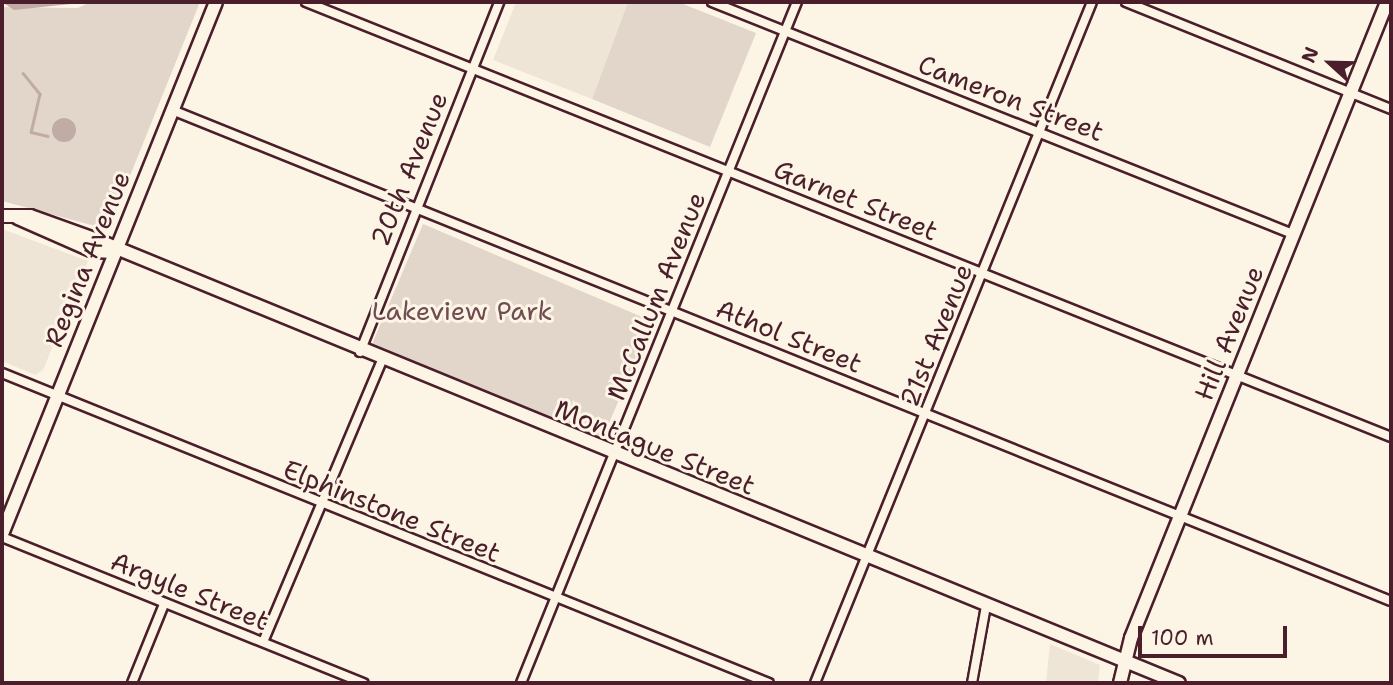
<!DOCTYPE html>
<html>
<head>
<meta charset="utf-8">
<style>
	body { margin:0 }
	#map { position:relative; width:1393px; height:685px; overflow:hidden; background:#fcf5e5; font-family:"Shantell Sans",sans-serif }
	div>[style] { position:absolute }
	.built>* { inset:0; background:#eee5d7 }
	.green>* { inset:0; background:#e2d5ca; transform-origin:0 0 }
	.water>* { inset:0; background:#c0aca5 }
	.round { border-radius:50% }
	.stream>* { height:2.5px; margin:-1.25px; padding:0 1.25px; transform-origin:1.25px; border-radius:1.25px; background:#c0aca5 }
	.roads { filter:drop-shadow(2px 0 #4a1f2b) drop-shadow(-2px 0 #4a1f2b) drop-shadow(0 2px #4a1f2b) drop-shadow(0 -2px #4a1f2b) }
	.street>* { height:8px; margin:-4px; padding:0 4px; transform-origin:4px; border-radius:4px; background:#fcf5e5 }
	.secondary>* { height:12px; margin:-6px; padding:0 6px; transform-origin:6px; border-radius:6px; background:#fcf5e5 }
	span { translate:-50% -50%; white-space:nowrap; text-align:center; line-height:1.15; -webkit-text-stroke:6px #fcf5e5; paint-order:stroke }
	.street-label { font-size:26px; color:#4a1f2b }
	.park-label { font-size:26px; color:#704c53 }
	.frame { position:absolute; inset:0; border:4px solid #4a1f2b; pointer-events:none }
	.north { position:absolute; left:1295px; top:28px; width:70px; height:70px; -webkit-text-stroke:5px #fcf5e5; paint-order:stroke; rotate:292deg; font-size:19px; font-weight:700; line-height:28px; text-align:center; color:#4a1f2b }
	.north::after { content:''; display:block; margin:auto; width:24px; height:32px; background:#4a1f2b; clip-path:polygon(50% 0,100% 100%,50% 72%,0 100%) }
	.scale { position:absolute; left:1138px; top:626px; width:149px; height:32px; box-sizing:border-box; border:4px solid #4a1f2b; border-top:0; padding-left:9px; font-size:21px; line-height:24px; white-space:nowrap; color:#4a1f2b; -webkit-text-stroke:5px #fcf5e5; paint-order:stroke }
</style>
</head>
<body>
<div id="map">
	<div class="built">
		<i style="clip-path:polygon(516px 2px,628px 2px,592px 99px,493px 60px)"></i>
		<i style="clip-path:polygon(2px 229px,88px 261px,43px 370px,35px 375px,2px 361px)"></i>
		<i style="clip-path:polygon(1050px 644px,1100px 665px,1098px 683px,1046px 683px)"></i>
	</div>
	<div class="green">
		<i style="clip-path:polygon(90px 2px,200px 2px,111px 223px,99px 227px,2px 201px,2px 7px,78px 8px)"></i>
		<i style="clip-path:polygon(628px 2px,678px 2px,756px 33px,710px 147px,592px 99px)"></i>
		<i style="left:423px;top:224px;width:249px;height:131px;rotate:23deg"></i>
	</div>
	<div class="water">
		<i style="clip-path:polygon(2px 2px,90px 2px,14px 10px)"></i>
		<i class="round" style="left:52px;top:118px;width:24px;height:24px"></i>
	</div>
	<div class="stream">
		<i style="left:23px;top:73px;width:27px;rotate:51deg"></i>
		<i style="left:40px;top:94px;width:39px;rotate:103deg"></i>
		<i style="left:31px;top:132px;width:17px;rotate:13deg"></i>
	</div>
	<div class="roads">
		<div class="street">
			<i style="left:306px;top:2px;width:1169px;rotate:21.85deg"></i>
			<i style="left:712px;top:2px;width:626px;rotate:21.77deg"></i>
			<i style="left:1126px;top:2px;width:286px;rotate:22deg"></i>
			<i style="left:172px;top:110px;width:1314px;rotate:21.94deg"></i>
			<i style="left:360px;top:352px;width:377px;rotate:-68.3deg"></i>
			<i style="left:2px;top:373px;width:827px;rotate:22.01deg"></i>
			<i style="left:2px;top:537px;width:390px;rotate:22deg"></i>
			<i style="left:263px;top:642px;width:306px;rotate:-67.1deg"></i>
			<i style="left:132px;top:683px;width:85px;rotate:-67.9deg"></i>
			<i style="left:521px;top:683px;width:735px;rotate:-67.94deg"></i>
			<i style="left:815px;top:683px;width:735px;rotate:-67.87deg"></i>
			<i style="left:972px;top:683px;width:78px;rotate:-79.7deg"></i>
		</div>
		<div class="secondary">
			<i style="left:2px;top:216px;width:28px"></i>
			<i style="left:30px;top:216px;width:71px;rotate:19.7deg"></i>
			<i style="left:97px;top:240px;width:1169px;rotate:22.27deg"></i>
			<i style="left:18px;top:218px;width:82px;rotate:23.7deg"></i>
			<i style="left:93px;top:251px;width:21px;rotate:3deg"></i>
			<i style="left:2px;top:534px;width:573px;rotate:-68.09deg"></i>
			<i style="left:1120px;top:683px;width:46px;rotate:-76.3deg"></i>
			<i style="left:1131px;top:638px;width:686px;rotate:-68.07deg"></i>
		</div>
	</div>
	<div class="street-label">
		<span style="left:1011px;top:98px;rotate:21deg">Cameron Street</span>
		<span style="left:409px;top:169px;rotate:-68deg">20th Avenue</span>
		<span style="left:856px;top:200px;rotate:22deg">Garnet Street</span>
		<span style="left:87px;top:259px;rotate:-68deg">Regina Avenue</span>
		<span style="left:656px;top:296px;rotate:-68deg">McCallum Avenue</span>
		<span style="left:1229px;top:333px;rotate:-68deg">Hill Avenue</span>
		<span style="left:936px;top:335px;rotate:-68deg">21st Avenue</span>
		<span style="left:789px;top:336px;rotate:22deg">Athol Street</span>
		<span style="left:655px;top:447px;rotate:22deg">Montague Street</span>
		<span style="left:392px;top:511px;rotate:22deg">Elphinstone Street</span>
		<span style="left:190px;top:591px;rotate:22deg">Argyle Street</span>
	</div>
	<div class="park-label">
		<span style="left:462px;top:311px">Lakeview Park</span>
	</div>
	<div class="frame"></div>
	<div class="north">N</div>
	<div class="scale">100 m</div>
</div>
</body>
</html>
